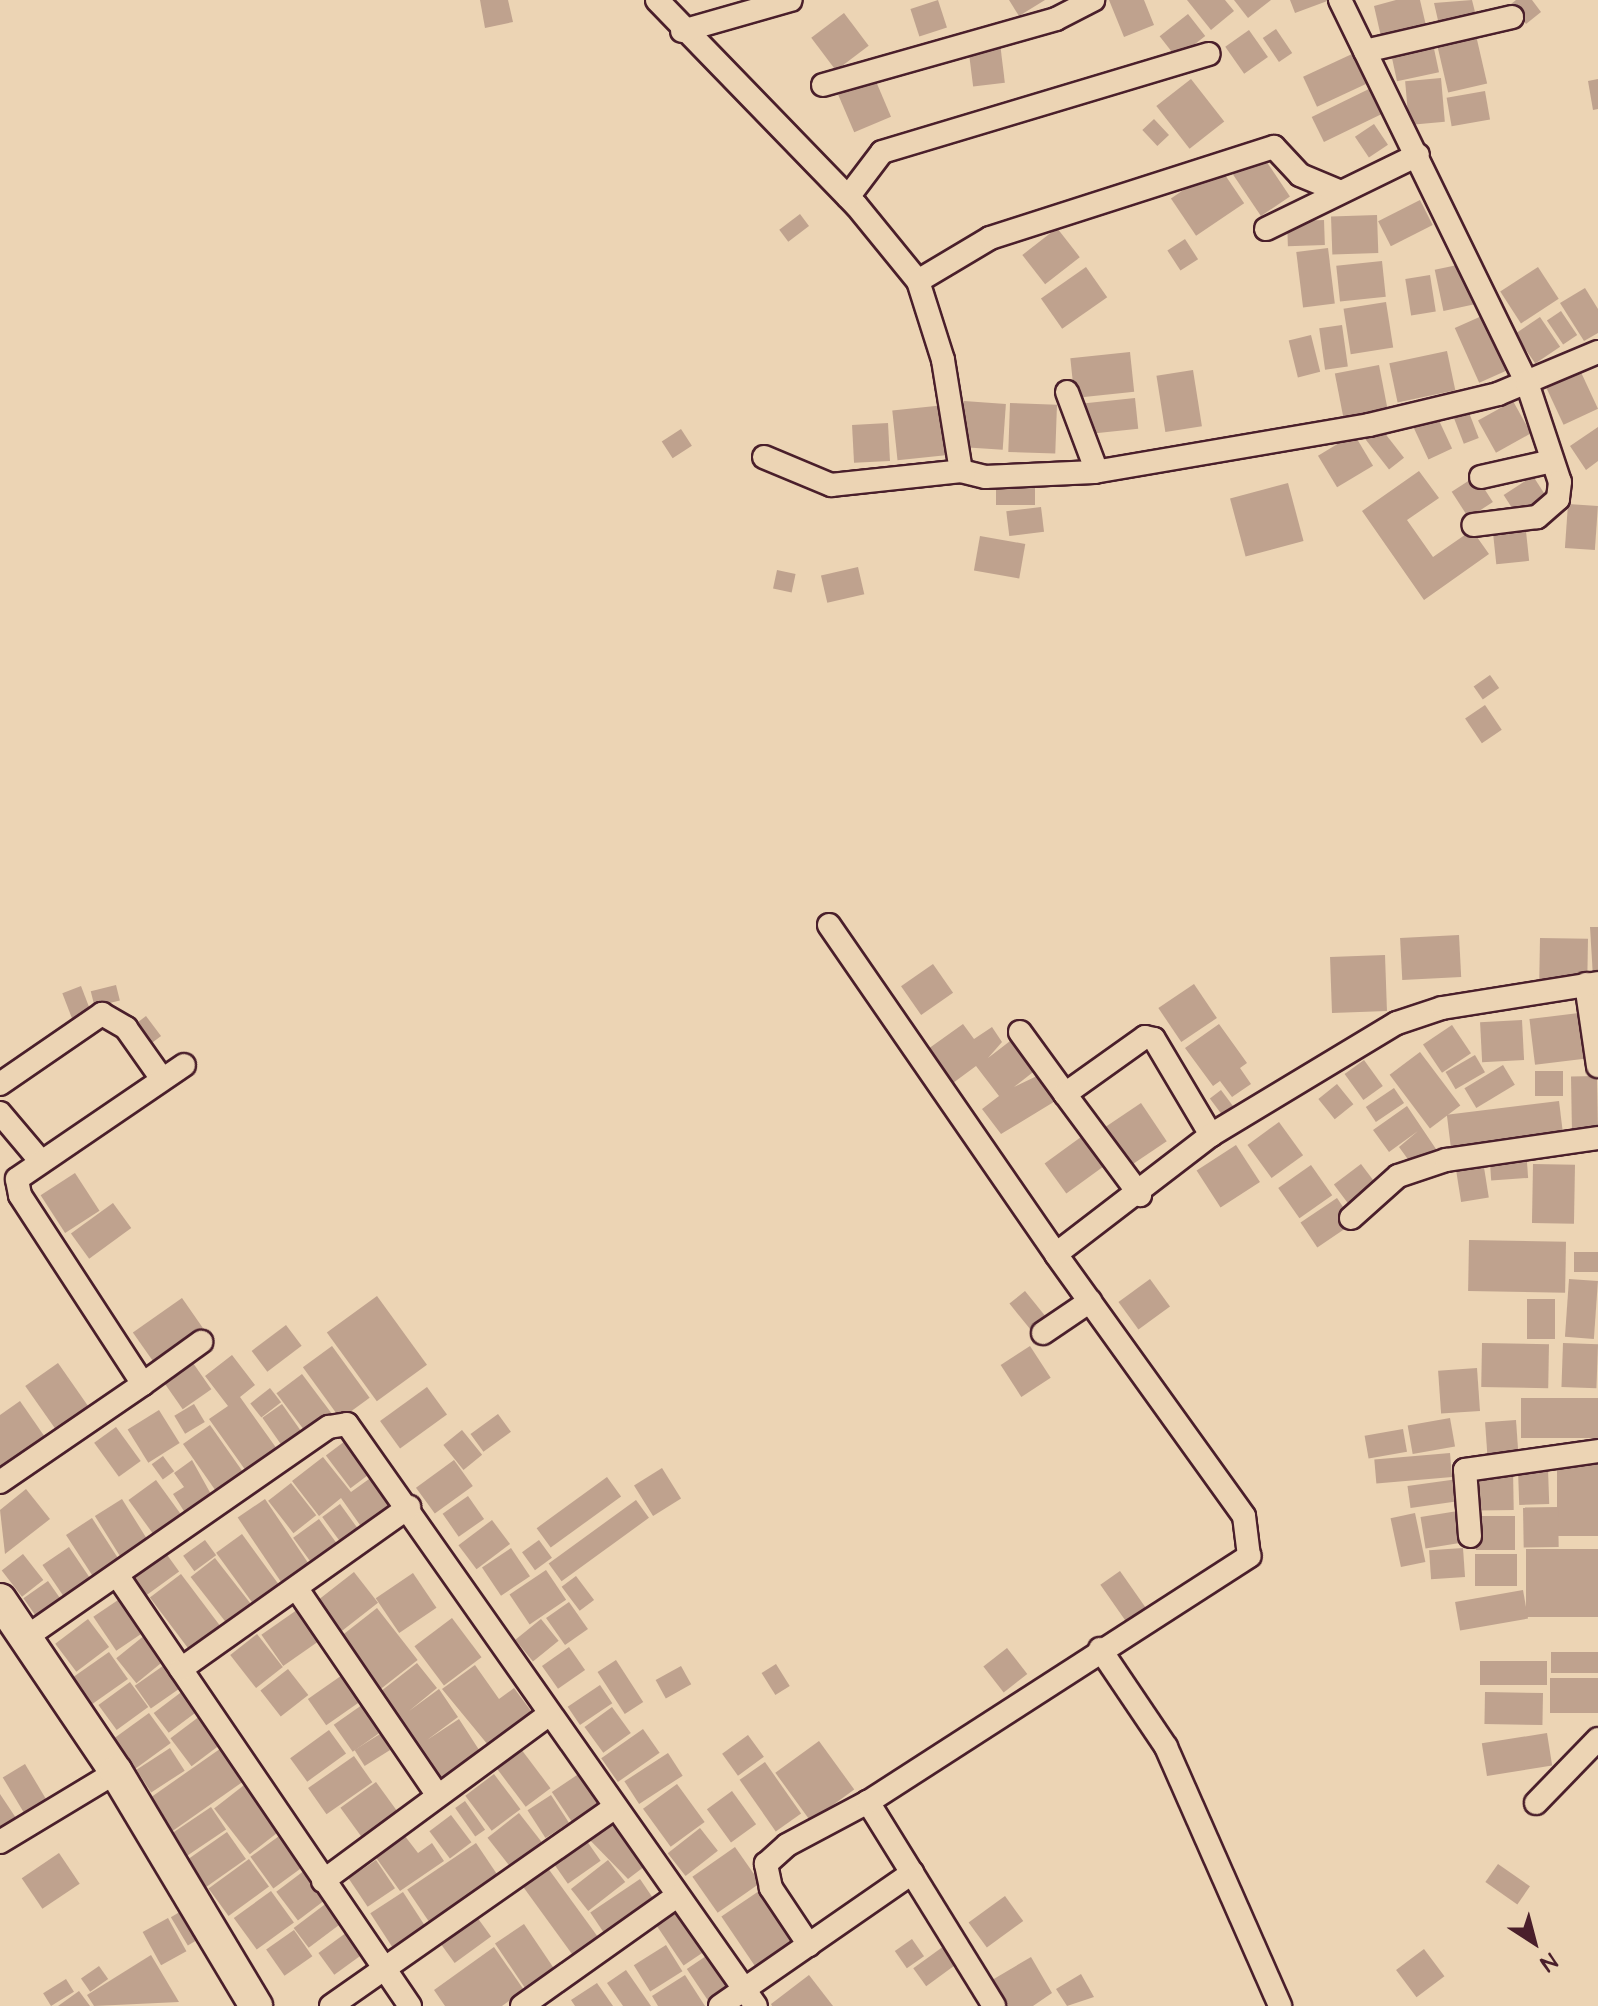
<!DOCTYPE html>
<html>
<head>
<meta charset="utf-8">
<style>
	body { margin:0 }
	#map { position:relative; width:1598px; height:2006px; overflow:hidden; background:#ecd4b4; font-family:"Architects Daughter",sans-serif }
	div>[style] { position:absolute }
	.building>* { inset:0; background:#bfa28e; transform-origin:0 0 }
	.roads { filter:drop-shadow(2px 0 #4a1f2b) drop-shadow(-2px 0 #4a1f2b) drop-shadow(0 2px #4a1f2b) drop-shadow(0 -2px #4a1f2b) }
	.street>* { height:22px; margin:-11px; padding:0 11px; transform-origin:11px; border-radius:11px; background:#ecd4b4 }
	.secondary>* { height:32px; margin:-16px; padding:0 16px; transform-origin:16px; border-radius:16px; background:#ecd4b4 }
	span { translate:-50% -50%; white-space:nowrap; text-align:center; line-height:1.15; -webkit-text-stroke:6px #ecd4b4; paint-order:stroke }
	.north { position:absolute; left:1494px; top:1902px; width:80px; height:80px; -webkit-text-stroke:6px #ecd4b4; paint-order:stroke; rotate:144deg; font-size:22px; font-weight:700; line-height:32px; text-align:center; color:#4a1f2b }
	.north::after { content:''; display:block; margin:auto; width:28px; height:36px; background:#4a1f2b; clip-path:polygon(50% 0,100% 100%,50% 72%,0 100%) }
</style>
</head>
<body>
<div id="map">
	<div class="building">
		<i style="clip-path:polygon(480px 0,508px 0,513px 22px,485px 28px)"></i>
		<i style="left:938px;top:0;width:29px;height:29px;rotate:72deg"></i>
		<i style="clip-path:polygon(1009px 0,1045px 0,1019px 16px)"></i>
		<i style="clip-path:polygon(1109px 0,1144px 0,1154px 25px,1124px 37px)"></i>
		<i style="clip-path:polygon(1187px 0,1225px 0,1234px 11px,1211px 30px)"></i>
		<i style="clip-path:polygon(1234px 0,1271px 0,1248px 18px)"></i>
		<i style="clip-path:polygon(1290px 0,1330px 0,1295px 13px)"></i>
		<i style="clip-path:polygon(1396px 0,1420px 0,1427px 30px,1382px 41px,1374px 6px)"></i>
		<i style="clip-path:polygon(1472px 0,1477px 20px,1440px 29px,1434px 3px)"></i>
		<i style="clip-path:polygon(1516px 0,1532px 0,1541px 12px,1526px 24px,1511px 4px)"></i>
		<i style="left:844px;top:13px;width:41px;height:41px;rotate:53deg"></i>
		<i style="left:1188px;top:14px;width:28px;height:36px;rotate:52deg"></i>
		<i style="left:1276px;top:29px;width:29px;height:16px;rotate:56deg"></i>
		<i style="left:1249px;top:30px;width:33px;height:29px;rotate:55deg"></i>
		<i style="left:1475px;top:31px;width:54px;height:40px;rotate:77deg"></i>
		<i style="left:1000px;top:43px;width:40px;height:32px;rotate:83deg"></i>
		<i style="left:1433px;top:44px;width:29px;height:43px;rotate:78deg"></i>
		<i style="left:1352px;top:54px;width:33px;height:54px;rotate:65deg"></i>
		<i style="left:1441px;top:78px;width:44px;height:36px;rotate:85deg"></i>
		<i style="left:875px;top:79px;width:41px;height:40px;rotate:67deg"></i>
		<i style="left:1191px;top:79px;width:54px;height:44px;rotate:52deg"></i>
		<i style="clip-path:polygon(1598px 79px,1598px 109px,1593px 110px,1588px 81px)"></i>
		<i style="left:1371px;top:88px;width:28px;height:66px;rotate:64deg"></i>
		<i style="left:1485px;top:91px;width:29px;height:39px;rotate:80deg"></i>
		<i style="left:1154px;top:119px;width:22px;height:16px;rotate:47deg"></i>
		<i style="left:1374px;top:124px;width:25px;height:23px;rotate:56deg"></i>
		<i style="left:1262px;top:155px;width:50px;height:35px;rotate:56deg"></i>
		<i style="left:1219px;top:166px;width:45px;height:58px;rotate:56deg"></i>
		<i style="left:1420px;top:200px;width:28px;height:47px;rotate:63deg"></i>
		<i style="left:800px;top:214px;width:15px;height:26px;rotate:53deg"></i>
		<i style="left:1377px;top:215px;width:38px;height:46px;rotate:88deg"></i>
		<i style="left:1324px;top:220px;width:25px;height:37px;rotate:88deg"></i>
		<i style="left:1057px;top:228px;width:37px;height:44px;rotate:52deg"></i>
		<i style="left:1185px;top:239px;width:24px;height:21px;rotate:57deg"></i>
		<i style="left:1328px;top:248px;width:56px;height:32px;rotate:83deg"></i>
		<i style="left:1382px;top:261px;width:36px;height:46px;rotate:84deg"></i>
		<i style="left:1467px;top:263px;width:42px;height:33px;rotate:78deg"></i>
		<i style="left:1086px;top:267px;width:37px;height:55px;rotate:55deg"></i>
		<i style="left:1538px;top:267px;width:38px;height:45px;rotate:57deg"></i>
		<i style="left:1430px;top:275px;width:37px;height:25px;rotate:81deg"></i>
		<i style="clip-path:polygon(1585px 288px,1598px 309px,1598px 333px,1584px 341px,1560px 303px)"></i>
		<i style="left:1386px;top:302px;width:46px;height:43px;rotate:81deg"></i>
		<i style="left:1561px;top:311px;width:29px;height:17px;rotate:56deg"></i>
		<i style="left:1484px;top:315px;width:60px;height:32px;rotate:66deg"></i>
		<i style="left:1540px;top:317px;width:36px;height:30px;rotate:56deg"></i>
		<i style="left:1342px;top:325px;width:42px;height:23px;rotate:82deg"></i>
		<i style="left:1311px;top:335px;width:38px;height:23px;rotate:76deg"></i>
		<i style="left:1447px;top:351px;width:40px;height:59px;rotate:78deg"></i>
		<i style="left:1130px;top:352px;width:40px;height:60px;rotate:84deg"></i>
		<i style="left:1379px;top:365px;width:46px;height:45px;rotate:79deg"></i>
		<i style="left:1579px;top:368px;width:45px;height:38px;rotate:65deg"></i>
		<i style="left:1193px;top:370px;width:57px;height:37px;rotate:81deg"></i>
		<i style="left:1135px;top:398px;width:31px;height:50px;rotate:84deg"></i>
		<i style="left:964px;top:401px;width:42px;height:46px;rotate:4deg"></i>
		<i style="left:1513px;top:401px;width:37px;height:40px;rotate:61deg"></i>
		<i style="left:1010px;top:403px;width:47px;height:49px;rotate:2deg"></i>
		<i style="left:945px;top:405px;width:50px;height:53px;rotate:84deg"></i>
		<i style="left:1468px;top:410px;width:30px;height:16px;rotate:69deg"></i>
		<i style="left:1436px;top:414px;width:38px;height:26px;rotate:65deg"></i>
		<i style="left:888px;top:423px;width:38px;height:36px;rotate:87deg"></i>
		<i style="left:1380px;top:427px;width:39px;height:19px;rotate:52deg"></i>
		<i style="clip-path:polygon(1598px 427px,1598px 461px,1586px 470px,1570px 446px)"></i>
		<i style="left:681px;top:429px;width:20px;height:23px;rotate:57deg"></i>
		<i style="left:1354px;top:434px;width:37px;height:42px;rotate:59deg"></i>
		<i style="clip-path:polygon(1419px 471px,1439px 498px,1407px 520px,1433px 557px,1472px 530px,1489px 554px,1424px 600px,1362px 511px)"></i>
		<i style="left:1476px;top:476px;width:31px;height:29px;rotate:57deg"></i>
		<i style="left:1533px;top:476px;width:24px;height:35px;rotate:57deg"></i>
		<i style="left:996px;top:479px;width:39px;height:26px"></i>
		<i style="left:1288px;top:483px;width:60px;height:60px;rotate:75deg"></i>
		<i style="left:1568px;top:504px;width:30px;height:44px;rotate:4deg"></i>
		<i style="left:1041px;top:507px;width:25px;height:35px;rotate:83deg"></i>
		<i style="left:1526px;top:531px;width:30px;height:33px;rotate:84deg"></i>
		<i style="left:980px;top:536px;width:46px;height:35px;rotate:10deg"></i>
		<i style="left:858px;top:567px;width:28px;height:38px;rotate:77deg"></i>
		<i style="left:777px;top:570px;width:19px;height:19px;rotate:12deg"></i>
		<i style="left:1490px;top:675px;width:16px;height:20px;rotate:55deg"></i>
		<i style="left:1485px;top:705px;width:30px;height:24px;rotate:56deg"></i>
		<i style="clip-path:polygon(1590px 927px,1598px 927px,1598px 976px,1593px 977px)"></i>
		<i style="left:1459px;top:935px;width:42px;height:59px;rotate:87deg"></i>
		<i style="left:1540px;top:938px;width:48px;height:43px;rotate:1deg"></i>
		<i style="left:1385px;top:955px;width:56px;height:55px;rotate:88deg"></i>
		<i style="left:933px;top:964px;width:35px;height:39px;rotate:55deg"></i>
		<i style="left:1194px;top:984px;width:41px;height:43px;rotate:56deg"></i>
		<i style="left:116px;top:985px;width:16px;height:26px;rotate:76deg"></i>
		<i style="left:81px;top:986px;width:30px;height:20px;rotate:69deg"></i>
		<i style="left:1587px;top:1012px;width:46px;height:58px;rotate:83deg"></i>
		<i style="left:146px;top:1016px;width:25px;height:14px;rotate:53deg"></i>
		<i style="left:1522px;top:1020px;width:40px;height:42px;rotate:87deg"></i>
		<i style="clip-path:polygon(963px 1024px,974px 1039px,992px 1027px,1002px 1042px,988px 1058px,1014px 1038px,1037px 1069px,1014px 1087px,1039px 1075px,1057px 1100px,1001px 1134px,982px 1109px,999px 1096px,976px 1066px,953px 1083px,928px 1049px)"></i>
		<i style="clip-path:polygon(1219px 1024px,1247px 1063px,1240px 1068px,1251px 1084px,1232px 1097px,1220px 1081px,1213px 1086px,1185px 1048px)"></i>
		<i style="left:1452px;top:1025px;width:34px;height:35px;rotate:56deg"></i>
		<i style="left:1420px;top:1052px;width:67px;height:38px;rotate:53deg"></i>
		<i style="left:1475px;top:1055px;width:20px;height:34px;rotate:60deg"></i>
		<i style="left:1364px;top:1060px;width:32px;height:24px;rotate:54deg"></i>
		<i style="left:1503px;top:1065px;width:23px;height:45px;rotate:59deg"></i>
		<i style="left:1535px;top:1071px;width:28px;height:25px"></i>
		<i style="left:1597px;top:1076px;width:55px;height:26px;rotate:89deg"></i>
		<i style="left:1337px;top:1084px;width:26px;height:24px;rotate:51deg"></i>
		<i style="left:1394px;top:1088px;width:18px;height:34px;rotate:56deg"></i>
		<i style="left:1221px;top:1090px;width:20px;height:14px;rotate:53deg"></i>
		<i style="left:1559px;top:1101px;width:39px;height:113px;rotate:83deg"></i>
		<i style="left:1141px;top:1103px;width:46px;height:43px;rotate:56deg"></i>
		<i style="clip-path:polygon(1407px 1106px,1438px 1152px,1415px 1169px,1399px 1147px,1418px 1131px,1389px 1152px,1373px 1130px)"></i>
		<i style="left:1279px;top:1122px;width:41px;height:39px;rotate:54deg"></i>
		<i style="left:1081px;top:1137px;width:37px;height:45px;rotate:54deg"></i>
		<i style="left:1236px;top:1145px;width:44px;height:47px;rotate:57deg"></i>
		<i style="left:1483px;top:1161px;width:37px;height:28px;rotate:81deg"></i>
		<i style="left:1527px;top:1162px;width:16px;height:37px;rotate:86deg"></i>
		<i style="left:1361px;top:1164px;width:31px;height:34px;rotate:53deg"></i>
		<i style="left:1533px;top:1164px;width:42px;height:59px;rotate:1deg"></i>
		<i style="left:1311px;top:1165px;width:37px;height:40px;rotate:55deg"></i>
		<i style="left:75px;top:1173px;width:45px;height:41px;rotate:57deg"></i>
		<i style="left:1337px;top:1198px;width:30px;height:44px;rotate:56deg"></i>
		<i style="left:113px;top:1203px;width:31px;height:52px;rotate:54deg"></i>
		<i style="left:1469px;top:1240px;width:97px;height:51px;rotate:1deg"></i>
		<i style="left:1574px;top:1252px;width:24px;height:20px"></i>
		<i style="left:1150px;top:1279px;width:34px;height:39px;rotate:54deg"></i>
		<i style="left:1569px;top:1279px;width:29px;height:58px;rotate:4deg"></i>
		<i style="left:1025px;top:1291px;width:38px;height:20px;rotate:51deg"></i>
		<i style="left:377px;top:1296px;width:85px;height:62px;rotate:54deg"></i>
		<i style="left:182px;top:1298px;width:38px;height:60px;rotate:55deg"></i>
		<i style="left:1527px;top:1299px;width:28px;height:40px"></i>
		<i style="left:286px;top:1325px;width:26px;height:43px;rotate:53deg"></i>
		<i style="left:1482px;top:1343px;width:67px;height:44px;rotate:1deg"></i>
		<i style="left:1563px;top:1343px;width:35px;height:44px;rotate:2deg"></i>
		<i style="left:332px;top:1346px;width:64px;height:36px;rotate:54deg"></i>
		<i style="left:1030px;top:1346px;width:38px;height:35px;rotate:57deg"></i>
		<i style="clip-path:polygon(232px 1355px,255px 1385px,240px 1397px,282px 1456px,251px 1478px,209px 1419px,228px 1406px,205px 1376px)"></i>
		<i style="left:58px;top:1363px;width:60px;height:40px;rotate:55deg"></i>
		<i style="left:193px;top:1363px;width:32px;height:35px;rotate:55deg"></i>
		<i style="left:1477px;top:1368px;width:43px;height:39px;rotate:86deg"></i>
		<i style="left:302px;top:1374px;width:54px;height:32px;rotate:53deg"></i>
		<i style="left:427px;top:1387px;width:34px;height:58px;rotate:54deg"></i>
		<i style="left:270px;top:1388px;width:18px;height:25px;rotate:52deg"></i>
		<i style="left:1598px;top:1398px;width:40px;height:77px;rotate:90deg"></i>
		<i style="clip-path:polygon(20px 1401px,47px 1440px,0 1473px,0 1415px)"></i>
		<i style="left:194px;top:1404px;width:21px;height:23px;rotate:59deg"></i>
		<i style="left:282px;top:1404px;width:44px;height:24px;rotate:55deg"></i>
		<i style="left:159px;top:1410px;width:39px;height:37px;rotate:58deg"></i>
		<i style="left:498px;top:1414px;width:22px;height:34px;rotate:54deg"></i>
		<i style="left:1450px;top:1418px;width:29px;height:43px;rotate:80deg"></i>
		<i style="left:1516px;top:1420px;width:32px;height:31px;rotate:86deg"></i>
		<i style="left:210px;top:1425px;width:66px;height:33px;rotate:55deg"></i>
		<i style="left:116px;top:1427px;width:42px;height:27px;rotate:54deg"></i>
		<i style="left:1403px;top:1429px;width:23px;height:39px;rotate:80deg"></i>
		<i style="left:462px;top:1430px;width:32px;height:24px;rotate:51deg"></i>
		<i style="left:353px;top:1435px;width:41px;height:34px;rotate:53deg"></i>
		<i style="left:1450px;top:1453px;width:24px;height:76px;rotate:85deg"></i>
		<i style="left:163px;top:1456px;width:19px;height:14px;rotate:54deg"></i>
		<i style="clip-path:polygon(323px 1457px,351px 1492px,376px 1474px,402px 1511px,367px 1535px,341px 1498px,319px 1516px,292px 1481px)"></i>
		<i style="left:1598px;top:1457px;width:79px;height:41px;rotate:90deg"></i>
		<i style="clip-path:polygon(192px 1460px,217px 1505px,191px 1522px,173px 1494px,184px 1487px,174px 1473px)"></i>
		<i style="left:454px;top:1460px;width:32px;height:47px;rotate:54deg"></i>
		<i style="left:662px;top:1468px;width:36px;height:33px;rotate:58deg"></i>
		<i style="left:1513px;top:1468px;width:42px;height:36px;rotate:89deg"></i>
		<i style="left:1548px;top:1469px;width:35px;height:30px;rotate:88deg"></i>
		<i style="left:607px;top:1477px;width:24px;height:87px;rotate:54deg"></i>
		<i style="left:1458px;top:1479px;width:22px;height:51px;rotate:82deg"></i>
		<i style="left:156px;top:1480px;width:54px;height:34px;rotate:54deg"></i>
		<i style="left:291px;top:1483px;width:41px;height:29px;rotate:52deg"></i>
		<i style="clip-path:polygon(26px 1489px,50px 1519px,5px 1554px,0 1510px)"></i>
		<i style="left:468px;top:1496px;width:28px;height:31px;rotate:55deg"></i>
		<i style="left:122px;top:1499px;width:54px;height:32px;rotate:58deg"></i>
		<i style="left:265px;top:1499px;width:91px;height:33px;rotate:56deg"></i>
		<i style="left:636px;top:1500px;width:22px;height:108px;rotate:54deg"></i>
		<i style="left:340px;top:1504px;width:42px;height:22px;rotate:54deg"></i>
		<i style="left:1558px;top:1507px;width:40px;height:35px;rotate:89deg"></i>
		<i style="left:1464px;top:1510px;width:32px;height:44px;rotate:81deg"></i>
		<i style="left:1415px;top:1513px;width:50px;height:25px;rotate:78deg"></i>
		<i style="left:1476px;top:1516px;width:39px;height:34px"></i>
		<i style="left:92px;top:1518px;width:55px;height:31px;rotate:57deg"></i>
		<i style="left:319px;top:1519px;width:39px;height:32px;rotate:54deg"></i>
		<i style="left:492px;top:1520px;width:30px;height:42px;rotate:53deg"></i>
		<i style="left:242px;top:1534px;width:74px;height:32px;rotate:54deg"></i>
		<i style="left:205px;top:1540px;width:19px;height:27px;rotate:54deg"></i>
		<i style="left:539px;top:1540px;width:22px;height:21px;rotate:54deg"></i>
		<i style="left:69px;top:1547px;width:48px;height:32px;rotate:56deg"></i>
		<i style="left:511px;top:1548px;width:34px;height:35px;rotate:56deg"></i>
		<i style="left:1463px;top:1548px;width:29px;height:34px;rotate:86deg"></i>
		<i style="left:1598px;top:1549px;width:68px;height:72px;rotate:90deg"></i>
		<i style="left:165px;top:1552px;width:24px;height:43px;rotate:54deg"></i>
		<i style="left:23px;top:1554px;width:33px;height:27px;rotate:52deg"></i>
		<i style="left:1475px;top:1554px;width:42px;height:32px"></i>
		<i style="left:215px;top:1558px;width:70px;height:31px;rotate:52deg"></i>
		<i style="left:546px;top:1570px;width:36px;height:44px;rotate:56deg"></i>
		<i style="left:1120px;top:1571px;width:47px;height:24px;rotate:55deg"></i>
		<i style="left:354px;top:1572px;width:39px;height:52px;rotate:52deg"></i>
		<i style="left:413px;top:1573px;width:42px;height:45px;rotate:56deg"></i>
		<i style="left:181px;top:1574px;width:72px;height:39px;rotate:53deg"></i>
		<i style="left:576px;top:1576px;width:30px;height:18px;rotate:53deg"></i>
		<i style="left:48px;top:1581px;width:32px;height:30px;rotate:55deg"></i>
		<i style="left:1523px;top:1590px;width:29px;height:69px;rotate:80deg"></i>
		<i style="left:124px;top:1596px;width:41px;height:37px;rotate:56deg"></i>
		<i style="left:569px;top:1602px;width:33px;height:28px;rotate:55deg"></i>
		<i style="left:304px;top:1605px;width:38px;height:52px;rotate:55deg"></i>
		<i style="left:377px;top:1608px;width:66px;height:49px;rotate:52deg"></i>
		<i style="left:452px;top:1618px;width:49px;height:47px;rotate:53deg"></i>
		<i style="left:88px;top:1619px;width:35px;height:41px;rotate:53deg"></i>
		<i style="left:541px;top:1619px;width:28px;height:33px;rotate:51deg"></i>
		<i style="left:257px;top:1634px;width:42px;height:34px;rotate:52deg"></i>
		<i style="left:145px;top:1635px;width:32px;height:37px;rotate:51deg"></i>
		<i style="left:569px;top:1647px;width:28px;height:33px;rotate:55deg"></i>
		<i style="left:1007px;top:1648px;width:33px;height:30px;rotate:52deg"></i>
		<i style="left:109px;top:1652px;width:33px;height:44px;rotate:55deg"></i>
		<i style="left:1598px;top:1652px;width:21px;height:47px;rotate:90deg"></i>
		<i style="left:616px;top:1660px;width:50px;height:22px;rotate:57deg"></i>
		<i style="left:170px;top:1661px;width:28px;height:43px;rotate:55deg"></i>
		<i style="left:1547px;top:1661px;width:24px;height:67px;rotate:90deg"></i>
		<i style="clip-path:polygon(417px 1663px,437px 1688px,409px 1711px,439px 1689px,458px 1717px,427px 1740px,459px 1719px,483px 1756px,444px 1781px,376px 1695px)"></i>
		<i style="left:776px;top:1664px;width:26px;height:17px;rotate:58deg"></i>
		<i style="clip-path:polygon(475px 1665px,499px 1699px,514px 1688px,537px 1719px,493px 1751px,442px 1689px)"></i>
		<i style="left:681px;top:1666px;width:21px;height:29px;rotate:61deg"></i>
		<i style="left:288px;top:1669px;width:33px;height:35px;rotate:52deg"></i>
		<i style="left:348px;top:1671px;width:32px;height:49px;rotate:55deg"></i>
		<i style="left:1598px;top:1678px;width:35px;height:48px;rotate:90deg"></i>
		<i style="left:130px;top:1682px;width:31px;height:39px;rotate:54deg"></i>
		<i style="left:600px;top:1685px;width:22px;height:39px;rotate:56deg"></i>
		<i style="left:188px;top:1687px;width:25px;height:43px;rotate:53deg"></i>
		<i style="left:1485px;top:1692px;width:58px;height:32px;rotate:1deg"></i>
		<i style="left:369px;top:1700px;width:33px;height:43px;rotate:55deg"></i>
		<i style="left:612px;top:1707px;width:32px;height:34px;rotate:54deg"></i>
		<i style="left:149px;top:1713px;width:37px;height:46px;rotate:54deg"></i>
		<i style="left:204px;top:1713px;width:35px;height:42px;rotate:53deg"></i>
		<i style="left:643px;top:1729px;width:29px;height:51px;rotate:55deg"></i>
		<i style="left:329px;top:1730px;width:29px;height:48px;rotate:54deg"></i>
		<i style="left:1547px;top:1733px;width:33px;height:66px;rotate:81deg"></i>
		<i style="left:380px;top:1734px;width:19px;height:30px;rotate:58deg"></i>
		<i style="left:748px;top:1735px;width:27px;height:32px;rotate:54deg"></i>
		<i style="left:819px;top:1741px;width:60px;height:54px;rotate:54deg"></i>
		<i style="left:227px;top:1744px;width:40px;height:98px;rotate:55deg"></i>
		<i style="left:170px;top:1748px;width:27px;height:40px;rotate:57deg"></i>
		<i style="left:521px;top:1749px;width:49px;height:31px;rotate:53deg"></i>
		<i style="left:668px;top:1753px;width:27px;height:52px;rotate:57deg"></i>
		<i style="left:354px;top:1756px;width:32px;height:56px;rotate:55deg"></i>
		<i style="left:765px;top:1762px;width:63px;height:31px;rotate:55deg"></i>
		<i style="left:25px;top:1764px;width:41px;height:26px;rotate:59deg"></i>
		<i style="left:580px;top:1773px;width:37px;height:34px;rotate:56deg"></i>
		<i style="left:494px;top:1774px;width:44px;height:36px;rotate:53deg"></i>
		<i style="left:248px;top:1782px;width:58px;height:43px;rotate:52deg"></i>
		<i style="left:376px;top:1782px;width:42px;height:44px;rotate:54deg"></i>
		<i style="left:677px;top:1784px;width:47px;height:42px;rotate:54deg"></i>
		<i style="left:732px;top:1791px;width:41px;height:31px;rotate:54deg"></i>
		<i style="clip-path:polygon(0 1794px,16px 1818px,0 1828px)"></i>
		<i style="left:551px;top:1795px;width:33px;height:28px;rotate:57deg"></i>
		<i style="left:465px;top:1801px;width:35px;height:12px;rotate:55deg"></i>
		<i style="left:211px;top:1807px;width:27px;height:51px;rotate:56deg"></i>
		<i style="left:519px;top:1813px;width:39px;height:40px;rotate:52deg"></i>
		<i style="clip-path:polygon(613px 1814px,649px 1863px,628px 1879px,585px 1835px)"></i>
		<i style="left:451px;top:1815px;width:34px;height:27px;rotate:53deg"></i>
		<i style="left:700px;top:1828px;width:29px;height:41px;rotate:52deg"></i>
		<i style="left:286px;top:1831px;width:39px;height:44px;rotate:54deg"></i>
		<i style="clip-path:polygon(401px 1831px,418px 1853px,432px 1843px,444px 1861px,400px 1891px,372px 1852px)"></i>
		<i style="left:227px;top:1832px;width:33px;height:49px;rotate:55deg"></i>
		<i style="left:584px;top:1837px;width:29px;height:40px;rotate:55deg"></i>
		<i style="left:476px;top:1843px;width:40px;height:83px;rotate:56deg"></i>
		<i style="left:735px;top:1847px;width:44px;height:52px;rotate:55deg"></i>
		<i style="left:59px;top:1853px;width:37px;height:45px;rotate:56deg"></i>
		<i style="left:249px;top:1859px;width:34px;height:50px;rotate:54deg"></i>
		<i style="left:376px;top:1860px;width:34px;height:33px;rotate:56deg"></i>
		<i style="left:542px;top:1860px;width:102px;height:31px;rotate:54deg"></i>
		<i style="left:608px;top:1860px;width:28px;height:47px;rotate:52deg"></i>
		<i style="left:1498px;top:1864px;width:39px;height:22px;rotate:35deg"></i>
		<i style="left:309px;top:1867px;width:36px;height:41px;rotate:53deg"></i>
		<i style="left:640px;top:1879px;width:30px;height:60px;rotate:56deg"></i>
		<i style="left:762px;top:1889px;width:66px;height:49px;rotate:56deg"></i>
		<i style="left:271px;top:1891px;width:39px;height:46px;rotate:54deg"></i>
		<i style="left:403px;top:1892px;width:40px;height:39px;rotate:57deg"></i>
		<i style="left:1005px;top:1896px;width:31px;height:45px;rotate:54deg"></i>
		<i style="left:332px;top:1899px;width:25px;height:48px;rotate:53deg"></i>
		<i style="left:681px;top:1901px;width:55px;height:34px;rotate:56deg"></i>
		<i style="left:188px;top:1907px;width:33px;height:20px;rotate:59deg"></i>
		<i style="left:474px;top:1913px;width:29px;height:45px;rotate:54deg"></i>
		<i style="left:168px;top:1918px;width:38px;height:29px;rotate:61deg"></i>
		<i style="left:524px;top:1924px;width:60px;height:35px;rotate:56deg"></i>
		<i style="left:294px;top:1930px;width:32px;height:34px;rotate:55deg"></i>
		<i style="left:350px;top:1930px;width:27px;height:39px;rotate:54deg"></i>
		<i style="left:912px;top:1939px;width:21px;height:21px;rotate:55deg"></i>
		<i style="left:666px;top:1945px;width:31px;height:38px;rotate:58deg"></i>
		<i style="left:944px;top:1946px;width:22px;height:38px;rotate:54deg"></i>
		<i style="clip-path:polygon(494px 1947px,524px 1990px,502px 2006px,445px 2006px,434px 1990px)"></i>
		<i style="left:1424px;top:1949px;width:34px;height:35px;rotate:53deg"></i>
		<i style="left:715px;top:1950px;width:40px;height:34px;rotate:56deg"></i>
		<i style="clip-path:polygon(151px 1955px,179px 2002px,94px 2006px,87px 1995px)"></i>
		<i style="clip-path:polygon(1031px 1957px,1052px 1993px,1033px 2006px,1002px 2006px,987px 1983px)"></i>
		<i style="left:99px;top:1966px;width:16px;height:22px;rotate:55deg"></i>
		<i style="clip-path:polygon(626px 1970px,651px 2006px,623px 2006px,607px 1983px)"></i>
		<i style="clip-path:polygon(1081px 1974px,1094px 1997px,1067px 2006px,1056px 1989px)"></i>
		<i style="clip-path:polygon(685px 1975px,705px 2006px,658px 2006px,652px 1996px)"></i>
		<i style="clip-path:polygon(809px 1975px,833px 2006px,772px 2006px,771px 2004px)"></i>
		<i style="left:66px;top:1979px;width:15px;height:27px;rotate:58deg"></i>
		<i style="clip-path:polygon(597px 1983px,613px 2006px,575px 2006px,571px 2000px)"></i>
		<i style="clip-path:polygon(79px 1991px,90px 2006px,58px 2006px)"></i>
	</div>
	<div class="roads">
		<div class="street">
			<i style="left:657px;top:0;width:286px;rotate:45.9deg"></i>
			<i style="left:856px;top:205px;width:98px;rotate:50.8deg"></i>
			<i style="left:918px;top:281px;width:83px;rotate:72.4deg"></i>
			<i style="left:943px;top:360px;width:112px;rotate:80.8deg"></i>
			<i style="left:961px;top:471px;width:25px;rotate:14deg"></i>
			<i style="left:985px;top:477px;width:109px;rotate:-2.6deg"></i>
			<i style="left:1094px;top:472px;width:279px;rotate:-9.7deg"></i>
			<i style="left:1369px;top:425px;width:133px;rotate:-13.5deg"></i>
			<i style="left:1498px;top:394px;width:108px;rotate:-22.8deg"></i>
			<i style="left:1340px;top:0;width:426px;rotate:64deg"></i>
			<i style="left:1527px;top:383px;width:104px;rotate:71.6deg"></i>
			<i style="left:1560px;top:482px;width:17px;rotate:97deg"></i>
			<i style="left:1558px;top:499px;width:28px;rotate:139deg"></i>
			<i style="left:1537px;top:517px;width:64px;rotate:172.8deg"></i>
			<i style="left:682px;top:31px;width:113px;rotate:-15.9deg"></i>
			<i style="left:1365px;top:51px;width:151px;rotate:-13deg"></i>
			<i style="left:823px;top:85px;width:242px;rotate:-15.8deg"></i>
			<i style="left:1056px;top:19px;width:42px;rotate:-27.2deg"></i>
			<i style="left:848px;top:197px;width:56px;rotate:-52.9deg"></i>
			<i style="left:882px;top:152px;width:341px;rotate:-16.7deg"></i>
			<i style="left:1266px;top:229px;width:169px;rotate:-26deg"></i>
			<i style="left:918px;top:281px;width:84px;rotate:-30.8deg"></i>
			<i style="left:990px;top:238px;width:298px;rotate:-17.8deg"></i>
			<i style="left:1274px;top:147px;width:38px;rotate:47deg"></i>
			<i style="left:1300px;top:175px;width:44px;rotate:22.5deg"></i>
			<i style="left:1067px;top:392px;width:85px;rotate:69.4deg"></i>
			<i style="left:764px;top:457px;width:73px;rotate:22.7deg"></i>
			<i style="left:831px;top:485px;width:131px;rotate:-6.1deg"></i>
			<i style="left:1481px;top:477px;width:73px;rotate:-12.7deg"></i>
			<i style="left:829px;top:925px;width:400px;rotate:55.4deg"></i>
			<i style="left:1586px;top:984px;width:83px;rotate:81.7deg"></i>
			<i style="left:1020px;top:1032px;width:77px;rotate:54deg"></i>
			<i style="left:1065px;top:1094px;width:98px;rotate:-35.5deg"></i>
			<i style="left:1145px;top:1037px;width:9px;rotate:13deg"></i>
			<i style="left:1154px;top:1039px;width:112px;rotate:59.3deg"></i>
			<i style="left:0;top:1084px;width:124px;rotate:-34.5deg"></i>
			<i style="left:102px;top:1014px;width:28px;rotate:30deg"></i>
			<i style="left:126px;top:1028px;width:62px;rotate:54.8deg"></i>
			<i style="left:1065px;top:1094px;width:126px;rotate:53.4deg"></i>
			<i style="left:0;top:1113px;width:59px;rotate:49.8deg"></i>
			<i style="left:1351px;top:1218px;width:63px;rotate:-41.8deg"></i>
			<i style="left:1398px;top:1176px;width:51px;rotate:-18.4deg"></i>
			<i style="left:1446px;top:1160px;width:154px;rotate:-8.2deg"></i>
			<i style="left:1043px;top:1333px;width:57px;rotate:-34.2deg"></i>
			<i style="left:143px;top:1384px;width:72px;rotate:-35.9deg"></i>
			<i style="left:0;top:1482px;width:173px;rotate:-34.4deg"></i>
			<i style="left:143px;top:1384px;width:225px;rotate:-123.1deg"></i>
			<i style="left:20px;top:1195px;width:16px;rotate:-101deg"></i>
			<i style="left:17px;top:1179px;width:202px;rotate:-34.3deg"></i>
			<i style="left:1470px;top:1536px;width:66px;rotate:-94.3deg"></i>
			<i style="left:1465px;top:1470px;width:134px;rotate:-8.1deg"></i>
			<i style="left:117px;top:1575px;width:521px;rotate:55.79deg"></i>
			<i style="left:297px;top:1589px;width:248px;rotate:55.7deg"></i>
			<i style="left:25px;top:1638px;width:370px;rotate:-34.8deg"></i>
			<i style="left:329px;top:1427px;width:18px;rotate:-9deg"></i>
			<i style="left:347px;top:1424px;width:711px;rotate:54.9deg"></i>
			<i style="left:1100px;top:1649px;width:118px;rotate:56deg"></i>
			<i style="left:1166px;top:1747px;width:283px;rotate:66.2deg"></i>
			<i style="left:181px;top:1669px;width:280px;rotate:-35.4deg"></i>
			<i style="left:1536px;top:1803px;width:89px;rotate:-45.9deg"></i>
			<i style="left:0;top:1842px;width:135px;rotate:-31.1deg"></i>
			<i style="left:912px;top:1873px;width:156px;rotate:58.3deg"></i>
			<i style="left:323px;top:1881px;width:280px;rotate:-36.4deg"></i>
			<i style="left:809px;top:1945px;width:69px;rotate:-123.7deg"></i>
			<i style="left:771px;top:1888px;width:25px;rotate:-102deg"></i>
			<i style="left:766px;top:1864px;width:28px;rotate:-42deg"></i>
			<i style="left:787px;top:1845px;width:92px;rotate:-28deg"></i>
			<i style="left:331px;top:2006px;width:345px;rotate:-35deg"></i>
			<i style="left:522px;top:2006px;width:190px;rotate:-35.4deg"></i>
			<i style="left:720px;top:2006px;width:234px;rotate:-34.7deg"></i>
			<i style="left:912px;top:1873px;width:84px;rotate:-121.8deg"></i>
			<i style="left:868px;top:1802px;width:454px;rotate:-32.8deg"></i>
			<i style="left:1249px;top:1556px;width:40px;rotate:-97.1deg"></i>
			<i style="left:1244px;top:1516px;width:322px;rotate:-125.7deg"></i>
			<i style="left:1056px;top:1254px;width:195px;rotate:-37.5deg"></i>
			<i style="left:1211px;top:1135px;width:217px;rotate:-31.1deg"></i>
			<i style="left:1397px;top:1023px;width:47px;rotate:-18.4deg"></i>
			<i style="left:1442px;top:1008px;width:158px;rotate:-9.1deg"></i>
		</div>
		<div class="secondary">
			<i style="left:0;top:1600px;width:207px;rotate:56deg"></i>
			<i style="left:116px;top:1772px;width:273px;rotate:59.1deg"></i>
		</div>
	</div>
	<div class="north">N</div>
</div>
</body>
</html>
